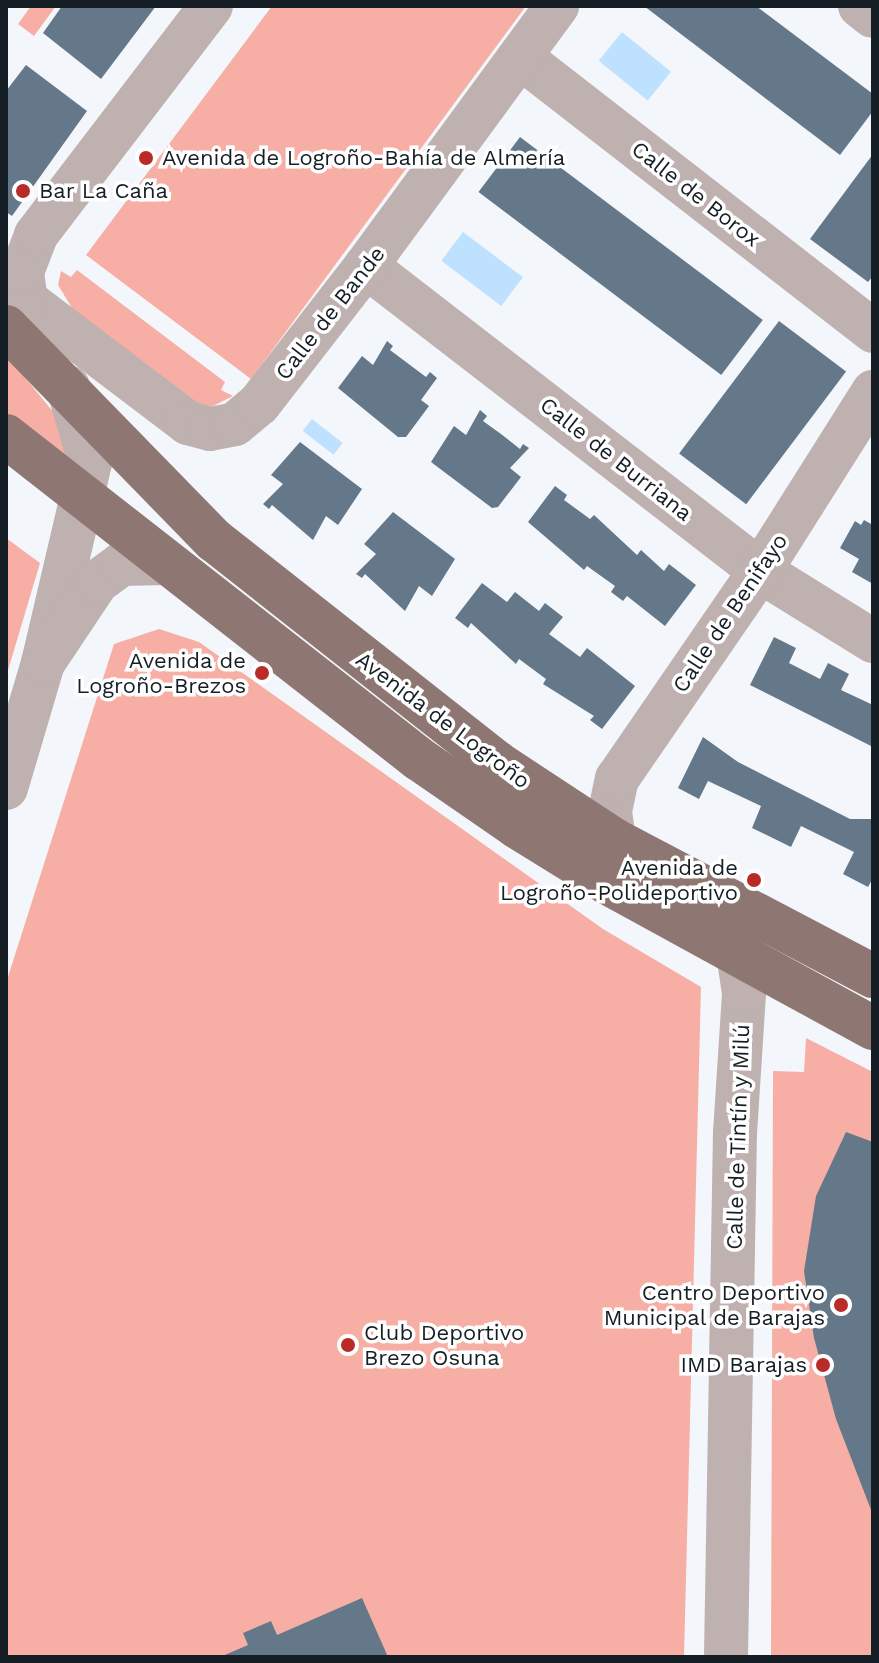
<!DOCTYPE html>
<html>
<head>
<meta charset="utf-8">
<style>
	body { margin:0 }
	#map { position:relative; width:879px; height:1663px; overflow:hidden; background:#f3f7fb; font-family:"Work Sans",sans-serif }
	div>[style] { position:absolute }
	.green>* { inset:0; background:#f7afa5 }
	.water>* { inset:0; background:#bee1ff; transform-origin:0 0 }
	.building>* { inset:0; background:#647889; transform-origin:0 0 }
	.minor>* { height:44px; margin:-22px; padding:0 22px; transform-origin:22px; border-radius:22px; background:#beb1af }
	.major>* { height:44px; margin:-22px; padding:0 22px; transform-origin:22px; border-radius:22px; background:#8e7673 }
	.dots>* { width:22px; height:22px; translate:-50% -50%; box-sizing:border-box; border:4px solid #fff; border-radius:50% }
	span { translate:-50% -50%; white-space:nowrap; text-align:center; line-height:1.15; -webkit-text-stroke:7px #fff; paint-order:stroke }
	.poi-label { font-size:22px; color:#151e24 }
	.left { translate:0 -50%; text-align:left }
	.right { translate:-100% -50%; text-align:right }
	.street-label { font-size:22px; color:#151e24 }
	.frame { position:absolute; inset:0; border:8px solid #151e24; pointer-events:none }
</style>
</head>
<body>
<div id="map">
	<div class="green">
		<i style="clip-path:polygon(31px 6px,56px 6px,34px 36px,18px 24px)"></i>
		<i style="clip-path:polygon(272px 6px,526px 6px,251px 379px,86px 255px)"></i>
		<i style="clip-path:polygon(77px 270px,225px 382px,221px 390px,233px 396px,213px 406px,193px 406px,78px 318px,58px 285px,61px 271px,71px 277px)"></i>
		<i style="clip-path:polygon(6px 354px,63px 424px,74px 471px,6px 418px)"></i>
		<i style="clip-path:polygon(6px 538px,40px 563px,6px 677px)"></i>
		<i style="clip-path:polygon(159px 629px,199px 642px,603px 929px,701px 987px,684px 1657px,6px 1657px,6px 983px,114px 644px)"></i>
		<i style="clip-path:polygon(806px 1038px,873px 1072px,873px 1657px,771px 1657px,773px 1071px,804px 1072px)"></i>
	</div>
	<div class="water">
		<i style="left:622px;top:32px;width:63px;height:37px;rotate:39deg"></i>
		<i style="left:463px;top:232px;width:75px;height:36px;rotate:37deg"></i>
		<i style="left:312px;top:419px;width:39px;height:15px;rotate:38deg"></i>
	</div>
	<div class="building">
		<i style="clip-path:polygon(62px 6px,156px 6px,101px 79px,43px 33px)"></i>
		<i style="clip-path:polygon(644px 6px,756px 6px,873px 94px,873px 111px,840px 155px)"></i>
		<i style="clip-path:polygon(26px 65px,87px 111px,12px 216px,6px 212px,6px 91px)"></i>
		<i style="left:520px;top:137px;width:304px;height:69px;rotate:37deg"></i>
		<i style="clip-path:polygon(873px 154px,873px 276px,868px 282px,810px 239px)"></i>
		<i style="left:779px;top:321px;width:84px;height:166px;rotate:37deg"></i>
		<i style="clip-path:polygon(387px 341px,393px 346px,390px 350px,426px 377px,430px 372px,437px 378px,421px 400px,429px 406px,406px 437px,398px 437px,338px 388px,362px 356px,373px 365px)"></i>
		<i style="clip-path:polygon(480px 410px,487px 416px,483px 421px,501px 434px,520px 449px,523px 444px,529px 448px,510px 468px,521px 477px,498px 507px,492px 508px,431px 462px,454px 426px,466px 435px)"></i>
		<i style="clip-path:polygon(300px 442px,362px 489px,338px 525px,326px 516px,313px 540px,272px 505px,269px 509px,263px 504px,283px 484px,271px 475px)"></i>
		<i style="clip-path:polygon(555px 486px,567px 495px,564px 500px,590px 519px,594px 515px,637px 555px,641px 550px,664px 571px,669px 564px,696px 585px,665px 626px,627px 596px,623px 601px,611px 592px,615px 586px,587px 566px,584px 570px,528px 522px)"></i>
		<i style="clip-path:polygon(393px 512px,455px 559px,432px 596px,419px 586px,405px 611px,365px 574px,362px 578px,356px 574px,376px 554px,364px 544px)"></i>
		<i style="clip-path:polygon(864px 520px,873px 525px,873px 584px,852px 572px,859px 559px,840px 548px,855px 521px,861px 525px)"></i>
		<i style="clip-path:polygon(482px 583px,507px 602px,515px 592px,539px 611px,545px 603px,563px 617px,549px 634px,580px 657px,587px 648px,635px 686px,602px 729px,590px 720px,594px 716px,543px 684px,546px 679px,519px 659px,516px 664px,471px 623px,468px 628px,455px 618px)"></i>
		<i style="clip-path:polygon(774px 637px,796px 648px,789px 663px,820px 679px,828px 663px,849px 674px,841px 690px,873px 705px,873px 747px,750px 685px)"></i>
		<i style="clip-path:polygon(703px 737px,738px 762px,850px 819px,873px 819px,873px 878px,868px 887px,843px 874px,854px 852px,801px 826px,791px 847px,752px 828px,761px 806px,708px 781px,699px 799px,678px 788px)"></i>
		<i style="clip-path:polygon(846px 1132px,873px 1142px,873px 1515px,836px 1419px,814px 1338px,804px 1271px,816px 1196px)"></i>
		<i style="clip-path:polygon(362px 1598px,388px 1657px,220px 1657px,248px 1645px,243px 1633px,271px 1621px,277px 1635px)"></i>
	</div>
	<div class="minor">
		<i style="left:860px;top:6px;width:16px;rotate:38deg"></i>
		<i style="left:520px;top:57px;width:447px;rotate:37.8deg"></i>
		<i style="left:366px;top:266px;width:498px;rotate:37.7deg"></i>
		<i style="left:760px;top:571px;width:133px;rotate:31.8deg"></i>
		<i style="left:6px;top:285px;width:228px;rotate:37.2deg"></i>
		<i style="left:188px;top:423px;width:23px;rotate:15deg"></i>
		<i style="left:210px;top:429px;width:25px;rotate:-11deg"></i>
		<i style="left:235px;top:424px;width:31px;rotate:-40deg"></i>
		<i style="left:259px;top:404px;width:175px;rotate:-52.2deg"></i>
		<i style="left:366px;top:266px;width:323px;rotate:-53.7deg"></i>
		<i style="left:26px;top:301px;width:29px;rotate:-98deg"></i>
		<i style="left:22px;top:272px;width:40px;rotate:-69deg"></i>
		<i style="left:36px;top:235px;width:288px;rotate:-52.6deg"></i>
		<i style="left:43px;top:663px;width:206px;rotate:-76.8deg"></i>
		<i style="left:90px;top:462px;width:78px;rotate:-106.3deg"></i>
		<i style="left:6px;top:788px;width:130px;rotate:-73.5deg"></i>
		<i style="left:43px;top:663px;width:97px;rotate:-56.3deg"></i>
		<i style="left:97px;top:582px;width:31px;rotate:-36deg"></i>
		<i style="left:122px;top:564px;width:45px;rotate:-1.3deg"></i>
		<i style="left:614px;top:840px;width:29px;rotate:-98deg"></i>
		<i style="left:610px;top:811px;width:33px;rotate:-78deg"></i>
		<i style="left:617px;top:779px;width:252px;rotate:-55.5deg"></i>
		<i style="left:760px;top:571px;width:212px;rotate:-57.7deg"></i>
		<i style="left:726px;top:1657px;width:524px;rotate:-89.02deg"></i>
		<i style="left:735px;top:1133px;width:140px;rotate:-86.3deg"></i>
		<i style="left:744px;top:993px;width:40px;rotate:-98.5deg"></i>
	</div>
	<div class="major">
		<i style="left:6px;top:327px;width:298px;rotate:45.7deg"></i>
		<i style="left:214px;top:540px;width:360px;rotate:38.2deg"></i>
		<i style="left:497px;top:763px;width:140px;rotate:33.3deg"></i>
		<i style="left:614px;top:840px;width:293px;rotate:27.7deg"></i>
		<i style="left:6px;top:436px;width:524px;rotate:38.03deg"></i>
		<i style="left:419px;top:759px;width:118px;rotate:34.6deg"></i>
		<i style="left:516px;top:826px;width:108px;rotate:31.8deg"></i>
		<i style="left:608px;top:883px;width:302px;rotate:28.7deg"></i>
	</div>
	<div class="dots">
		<i style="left:146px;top:158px;background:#b92b26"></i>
		<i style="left:23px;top:191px;background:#b92b26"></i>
		<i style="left:262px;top:673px;background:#b92b26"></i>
		<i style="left:754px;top:880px;background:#b92b26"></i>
		<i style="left:841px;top:1305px;background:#b92b26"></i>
		<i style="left:348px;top:1345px;background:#b92b26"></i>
		<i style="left:823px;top:1365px;background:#b92b26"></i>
	</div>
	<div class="poi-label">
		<span class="left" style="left:162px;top:158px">Avenida de Logroño-Bahía de Almería</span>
		<span class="left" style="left:39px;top:191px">Bar La Caña</span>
		<span class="right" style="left:246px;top:673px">Avenida de<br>Logroño-Brezos</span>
		<span class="right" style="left:738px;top:880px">Avenida de<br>Logroño-Polideportivo</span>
		<span class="right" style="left:825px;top:1305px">Centro Deportivo<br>Municipal de Barajas</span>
		<span class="left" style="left:364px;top:1345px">Club Deportivo<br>Brezo Osuna</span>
		<span class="right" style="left:807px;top:1365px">IMD Barajas</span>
	</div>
	<div class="street-label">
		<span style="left:696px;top:194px;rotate:38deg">Calle de Borox</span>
		<span style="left:330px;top:313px;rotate:-52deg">Calle de Bande</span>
		<span style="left:616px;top:459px;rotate:38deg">Calle de Burriana</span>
		<span style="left:730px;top:613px;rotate:-56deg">Calle de Benifayo</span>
		<span style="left:443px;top:720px;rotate:37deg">Avenida de Logroño</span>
		<span style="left:738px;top:1137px;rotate:-88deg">Calle de Tintín y Milú</span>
	</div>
	<div class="frame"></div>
</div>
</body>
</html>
